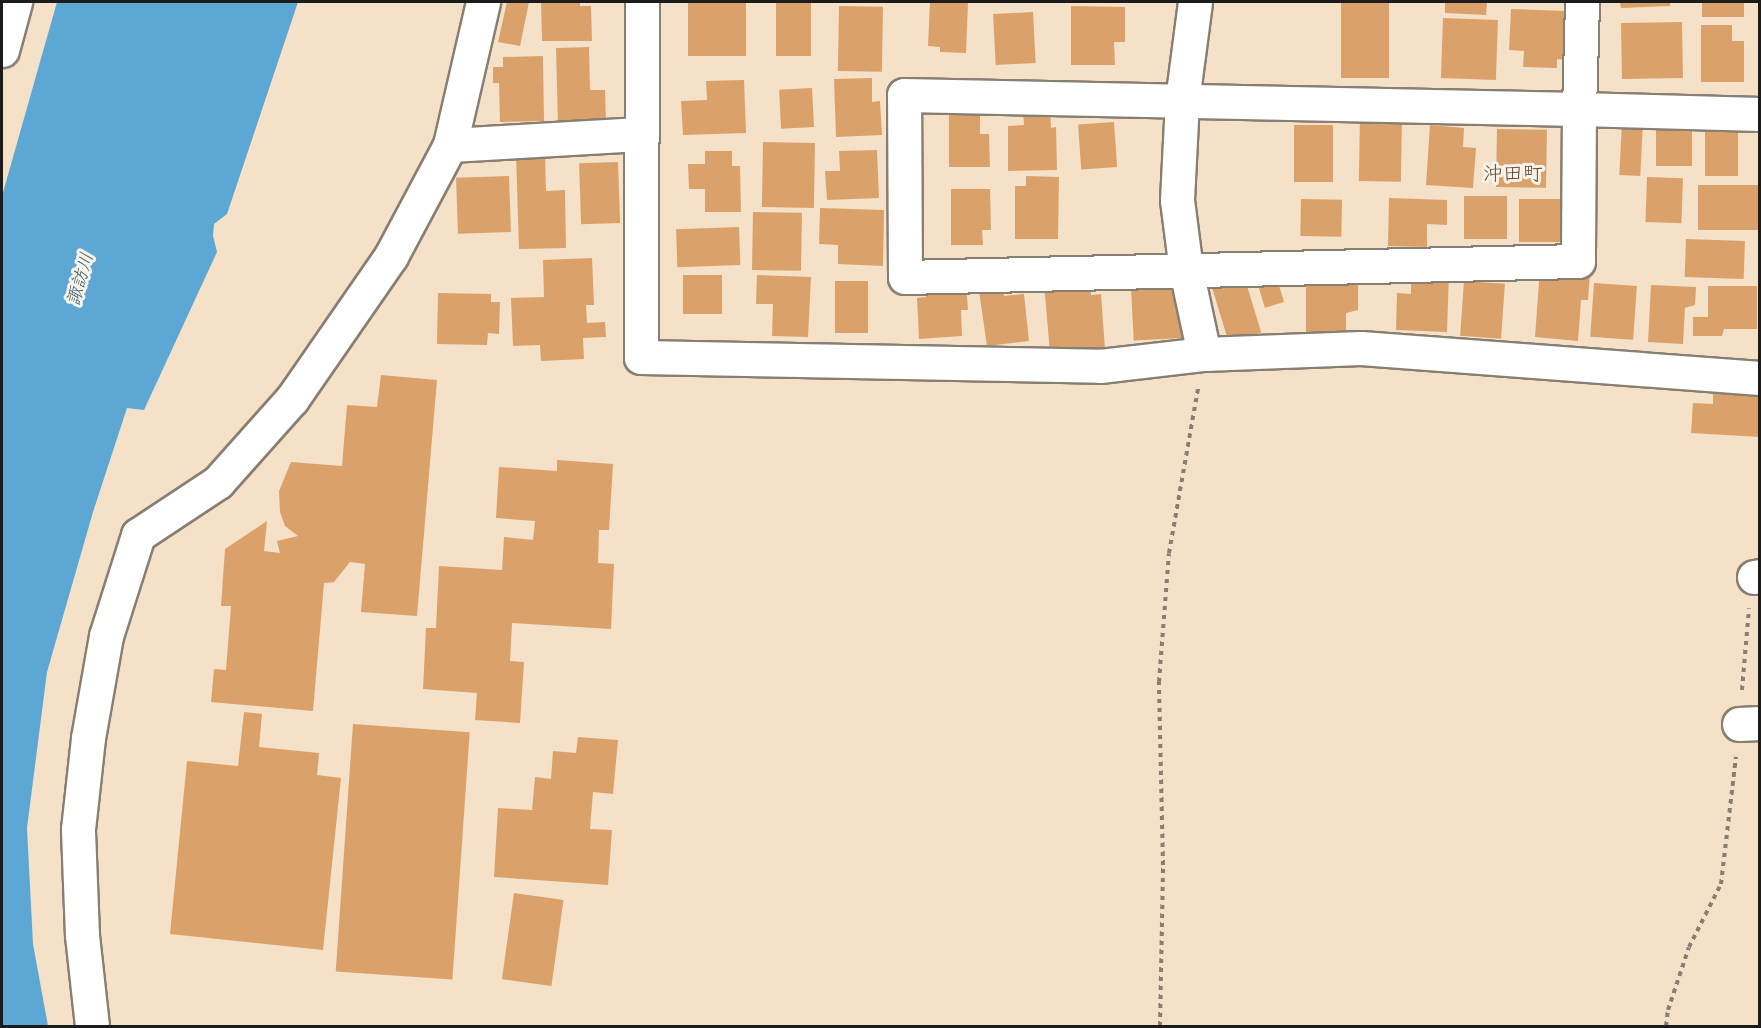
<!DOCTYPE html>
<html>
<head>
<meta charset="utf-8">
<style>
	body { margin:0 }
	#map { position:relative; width:1761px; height:1028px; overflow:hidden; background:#f4e1c7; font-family:"Gochi Hand","Klee One",sans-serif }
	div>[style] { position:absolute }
	.water>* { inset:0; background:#5ca7d4 }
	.building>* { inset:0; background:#dba16b; transform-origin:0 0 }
	.path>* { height:4px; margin-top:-2px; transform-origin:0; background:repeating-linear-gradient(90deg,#887e72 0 4.5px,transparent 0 9px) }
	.roads { filter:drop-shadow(2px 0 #887e72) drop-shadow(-2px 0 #887e72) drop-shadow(0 2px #887e72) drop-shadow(0 -2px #887e72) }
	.street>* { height:33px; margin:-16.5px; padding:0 16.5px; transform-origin:16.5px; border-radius:16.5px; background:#fff }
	span { translate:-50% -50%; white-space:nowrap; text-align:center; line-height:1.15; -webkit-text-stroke:6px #f7f3e8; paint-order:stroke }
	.water-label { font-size:18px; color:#395b6f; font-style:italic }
	.quarter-label { font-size:20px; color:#5f4b38 }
	.frame { position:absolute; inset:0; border:3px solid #1c1c1c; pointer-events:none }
</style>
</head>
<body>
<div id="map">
	<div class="water">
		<i style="clip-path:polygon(57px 2px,298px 2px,227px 214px,214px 224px,213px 236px,217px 252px,144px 410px,127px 408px,93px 512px,47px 672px,27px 828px,33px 944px,48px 1026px,2px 1026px,2px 196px)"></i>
	</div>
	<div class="building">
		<i style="clip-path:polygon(507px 2px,529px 2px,520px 46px,498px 42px)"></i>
		<i style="clip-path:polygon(541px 2px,580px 2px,580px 6px,591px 6px,592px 41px,542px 41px)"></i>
		<i style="left:688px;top:2px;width:58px;height:54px"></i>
		<i style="left:776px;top:2px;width:35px;height:54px"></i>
		<i style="clip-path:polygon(930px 2px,968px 2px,966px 53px,940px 52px,940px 47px,928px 46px)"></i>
		<i style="left:1341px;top:2px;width:48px;height:76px"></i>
		<i style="clip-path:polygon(1445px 2px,1487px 2px,1486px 15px,1445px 13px)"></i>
		<i style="clip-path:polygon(1620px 2px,1670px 2px,1670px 6px,1621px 8px)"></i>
		<i style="left:1702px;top:2px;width:42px;height:15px"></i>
		<i style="left:839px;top:6px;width:44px;height:65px;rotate:1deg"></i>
		<i style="clip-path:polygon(1071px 6px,1125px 7px,1125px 42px,1114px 42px,1115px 65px,1071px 65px)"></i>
		<i style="clip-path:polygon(1511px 9px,1566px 11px,1565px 60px,1557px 59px,1557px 68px,1523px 67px,1524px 51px,1509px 50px)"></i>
		<i style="left:1033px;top:12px;width:51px;height:40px;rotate:87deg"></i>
		<i style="left:1443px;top:18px;width:55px;height:60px;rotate:2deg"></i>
		<i style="left:1682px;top:22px;width:56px;height:61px;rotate:89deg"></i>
		<i style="clip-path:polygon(1701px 25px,1732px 25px,1732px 41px,1744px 41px,1744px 82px,1701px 82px)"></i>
		<i style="clip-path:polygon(589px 47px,590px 90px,605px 90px,606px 123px,558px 124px,556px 48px)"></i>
		<i style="clip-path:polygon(543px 56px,544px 121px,500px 122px,499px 83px,493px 83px,493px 67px,503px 67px,503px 57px)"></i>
		<i style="clip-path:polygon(872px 78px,872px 102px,880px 101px,882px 135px,836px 137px,834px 79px)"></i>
		<i style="clip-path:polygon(744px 80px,746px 133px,683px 135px,681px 101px,707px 100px,706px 81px)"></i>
		<i style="left:812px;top:88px;width:39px;height:33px;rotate:87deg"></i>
		<i style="clip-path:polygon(949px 100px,980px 100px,980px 134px,989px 134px,990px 167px,949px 167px)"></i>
		<i style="clip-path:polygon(1050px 108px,1051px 128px,1056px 127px,1057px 170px,1008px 171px,1008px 126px,1024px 125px,1023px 109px)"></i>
		<i style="left:1360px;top:116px;width:42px;height:65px;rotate:1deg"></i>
		<i style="left:1656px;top:118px;width:36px;height:48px"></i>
		<i style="left:1705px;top:119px;width:33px;height:57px"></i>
		<i style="left:1114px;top:122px;width:45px;height:36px;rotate:86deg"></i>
		<i style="left:1622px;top:123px;width:21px;height:52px;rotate:3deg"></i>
		<i style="left:1294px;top:125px;width:39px;height:57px"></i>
		<i style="clip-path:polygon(1430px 125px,1464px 128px,1463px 147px,1476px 148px,1473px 188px,1426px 185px)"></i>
		<i style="left:1497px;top:129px;width:50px;height:58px;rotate:1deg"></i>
		<i style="left:763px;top:142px;width:52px;height:65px;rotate:1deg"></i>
		<i style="clip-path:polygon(877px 150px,879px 198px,827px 200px,825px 171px,840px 171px,839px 151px)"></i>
		<i style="clip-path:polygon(705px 151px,732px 151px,732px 166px,740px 166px,741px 212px,705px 212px,705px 189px,689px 189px,688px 164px,705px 164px)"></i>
		<i style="clip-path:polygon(545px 153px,546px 191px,565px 190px,566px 248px,519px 249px,516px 154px)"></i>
		<i style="left:618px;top:162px;width:61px;height:39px;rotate:88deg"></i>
		<i style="left:509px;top:176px;width:56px;height:53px;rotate:88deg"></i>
		<i style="clip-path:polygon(1026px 176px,1059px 177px,1058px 239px,1015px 239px,1015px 186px,1026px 186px)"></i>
		<i style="left:1647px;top:177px;width:36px;height:45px;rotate:2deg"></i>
		<i style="left:1698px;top:185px;width:60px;height:45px"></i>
		<i style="clip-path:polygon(951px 189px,990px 189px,991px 230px,982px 230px,983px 245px,951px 245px)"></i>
		<i style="left:1464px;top:196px;width:43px;height:43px"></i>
		<i style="clip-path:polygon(1389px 198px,1447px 200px,1447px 225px,1427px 224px,1427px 247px,1388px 246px)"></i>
		<i style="left:1301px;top:199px;width:41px;height:37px;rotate:1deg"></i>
		<i style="left:1519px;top:199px;width:41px;height:43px"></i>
		<i style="clip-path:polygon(820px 208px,884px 210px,883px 266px,838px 264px,838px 245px,819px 244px)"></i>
		<i style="left:753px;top:212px;width:49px;height:58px;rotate:1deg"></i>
		<i style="left:739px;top:227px;width:38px;height:63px;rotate:88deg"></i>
		<i style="left:1686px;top:239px;width:59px;height:38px;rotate:2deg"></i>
		<i style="clip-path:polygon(592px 258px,594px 305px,586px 305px,587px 323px,605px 322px,606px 337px,583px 338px,584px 359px,541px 361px,540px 345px,513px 346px,511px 298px,544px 297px,543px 260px)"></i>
		<i style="clip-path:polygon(1540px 269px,1590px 273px,1588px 300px,1581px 300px,1578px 341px,1535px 337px)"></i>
		<i style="clip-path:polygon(1411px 272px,1449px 274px,1447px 332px,1396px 330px,1397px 293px,1411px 294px)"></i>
		<i style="left:683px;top:275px;width:39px;height:39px"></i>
		<i style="clip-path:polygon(757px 275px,811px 277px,808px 337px,772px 336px,773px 304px,756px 304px)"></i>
		<i style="left:1244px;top:276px;width:59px;height:34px;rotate:73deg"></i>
		<i style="left:1277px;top:279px;width:24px;height:20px;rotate:73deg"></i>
		<i style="clip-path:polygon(1306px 279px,1358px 279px,1358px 310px,1346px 313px,1346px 336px,1306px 336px)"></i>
		<i style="clip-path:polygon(1090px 280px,1091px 295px,1101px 294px,1105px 349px,1050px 353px,1044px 283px)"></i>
		<i style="left:835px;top:281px;width:33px;height:52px"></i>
		<i style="clip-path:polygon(1003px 281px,1004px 296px,1024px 294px,1029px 341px,987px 346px,978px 284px)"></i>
		<i style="left:1464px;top:281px;width:41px;height:55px;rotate:4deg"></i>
		<i style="clip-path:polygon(966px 283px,968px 310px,961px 310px,962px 336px,919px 339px,917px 298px,926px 297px,925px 285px)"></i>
		<i style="left:1594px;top:283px;width:43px;height:54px;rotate:4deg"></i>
		<i style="clip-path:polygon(1651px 285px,1696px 287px,1695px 305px,1685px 308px,1683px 344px,1648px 342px)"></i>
		<i style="clip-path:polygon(1708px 286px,1757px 286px,1757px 329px,1724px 329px,1722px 336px,1693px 336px,1693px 317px,1708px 317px)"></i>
		<i style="left:1181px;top:287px;width:51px;height:50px;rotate:87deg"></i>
		<i style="clip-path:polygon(438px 293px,491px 294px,491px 302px,500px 302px,499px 334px,488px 333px,487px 345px,437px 344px)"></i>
		<i style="clip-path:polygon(381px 375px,437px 380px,417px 616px,361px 612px,365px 564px,350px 562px,334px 582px,324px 583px,313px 711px,211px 702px,214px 669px,226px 670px,231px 606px,221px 606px,225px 549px,267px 521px,264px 551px,280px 553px,277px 541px,298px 536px,285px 526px,280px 512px,279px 491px,291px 462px,342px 466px,347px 405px,377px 407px)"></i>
		<i style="clip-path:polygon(1713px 388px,1760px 391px,1760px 437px,1691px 433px,1693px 403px,1713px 404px)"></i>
		<i style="clip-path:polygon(557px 460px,613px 464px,609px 530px,599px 530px,598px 563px,614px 564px,611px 629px,512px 623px,510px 661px,524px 662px,520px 723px,475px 720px,477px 693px,423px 689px,426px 628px,436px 628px,439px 566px,502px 570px,504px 537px,533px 540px,535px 521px,496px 518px,499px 467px,557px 471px)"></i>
		<i style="clip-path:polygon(244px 712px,262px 714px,259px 747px,319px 753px,317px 775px,341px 778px,323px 950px,170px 934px,187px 761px,238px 766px)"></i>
		<i style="left:353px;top:724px;width:117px;height:248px;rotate:4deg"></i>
		<i style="clip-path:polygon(578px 737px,618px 740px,613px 794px,593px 792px,590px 829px,612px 830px,608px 885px,494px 877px,498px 808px,532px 810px,535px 777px,551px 779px,553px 751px,576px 753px)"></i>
		<i style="left:514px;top:893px;width:50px;height:87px;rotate:8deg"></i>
	</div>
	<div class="path">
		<i style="left:1742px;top:690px;width:82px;rotate:-85.1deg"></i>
		<i style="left:1160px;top:1026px;width:161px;rotate:-88.9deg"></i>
		<i style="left:1163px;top:865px;width:183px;rotate:-91.3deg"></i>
		<i style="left:1159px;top:682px;width:129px;rotate:-85.6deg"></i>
		<i style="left:1169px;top:553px;width:168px;rotate:-80deg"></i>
		<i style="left:1666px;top:1026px;width:16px;rotate:-83deg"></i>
		<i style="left:1668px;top:1010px;width:66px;rotate:-71.6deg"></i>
		<i style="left:1689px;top:947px;width:71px;rotate:-63.1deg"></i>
		<i style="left:1721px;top:884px;width:128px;rotate:-83.3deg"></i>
	</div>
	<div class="roads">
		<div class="street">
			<i style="left:642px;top:2px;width:355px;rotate:90.2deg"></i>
			<i style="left:641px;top:357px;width:459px;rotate:1.1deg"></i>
			<i style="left:1100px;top:366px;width:105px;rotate:-6.6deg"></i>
			<i style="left:1204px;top:354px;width:157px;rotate:-2.2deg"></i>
			<i style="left:1361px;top:348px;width:400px;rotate:4.3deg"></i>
			<i style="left:1195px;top:2px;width:100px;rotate:97.5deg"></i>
			<i style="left:1182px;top:101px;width:99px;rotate:92.9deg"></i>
			<i style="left:1177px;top:200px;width:71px;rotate:82.7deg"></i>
			<i style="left:1186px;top:270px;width:86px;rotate:77.9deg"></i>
			<i style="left:1582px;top:2px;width:107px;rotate:91.6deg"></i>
			<i style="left:1579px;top:109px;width:181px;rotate:1.6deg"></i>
			<i style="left:2px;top:50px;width:50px;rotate:-74.8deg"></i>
			<i style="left:904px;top:95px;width:675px;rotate:1.19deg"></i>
			<i style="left:1579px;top:109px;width:152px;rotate:90.4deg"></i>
			<i style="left:1578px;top:261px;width:673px;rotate:178.64deg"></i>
			<i style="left:905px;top:277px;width:182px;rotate:-90.3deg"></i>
			<i style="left:450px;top:145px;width:191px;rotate:-3.3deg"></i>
			<i style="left:1754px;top:577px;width:6px;rotate:-9deg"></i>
			<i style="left:1739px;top:724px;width:21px;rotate:-3deg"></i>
			<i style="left:92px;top:1026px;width:92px;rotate:-96.3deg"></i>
			<i style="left:82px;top:935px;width:106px;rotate:-92.2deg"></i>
			<i style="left:78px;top:829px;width:92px;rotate:-83.7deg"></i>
			<i style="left:88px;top:738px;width:104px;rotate:-80deg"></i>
			<i style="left:106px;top:636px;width:106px;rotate:-72.4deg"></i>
			<i style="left:138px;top:535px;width:96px;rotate:-33.5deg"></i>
			<i style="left:218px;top:482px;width:111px;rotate:-48.3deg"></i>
			<i style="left:292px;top:399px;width:174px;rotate:-55.3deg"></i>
			<i style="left:391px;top:256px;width:126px;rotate:-62deg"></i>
			<i style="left:450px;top:145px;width:147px;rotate:-77deg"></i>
		</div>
	</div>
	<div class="water-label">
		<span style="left:83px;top:280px;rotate:-74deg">諏訪川</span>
	</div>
	<div class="quarter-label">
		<span style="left:1513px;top:176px">沖田町</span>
	</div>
	<div class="frame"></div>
</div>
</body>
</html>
